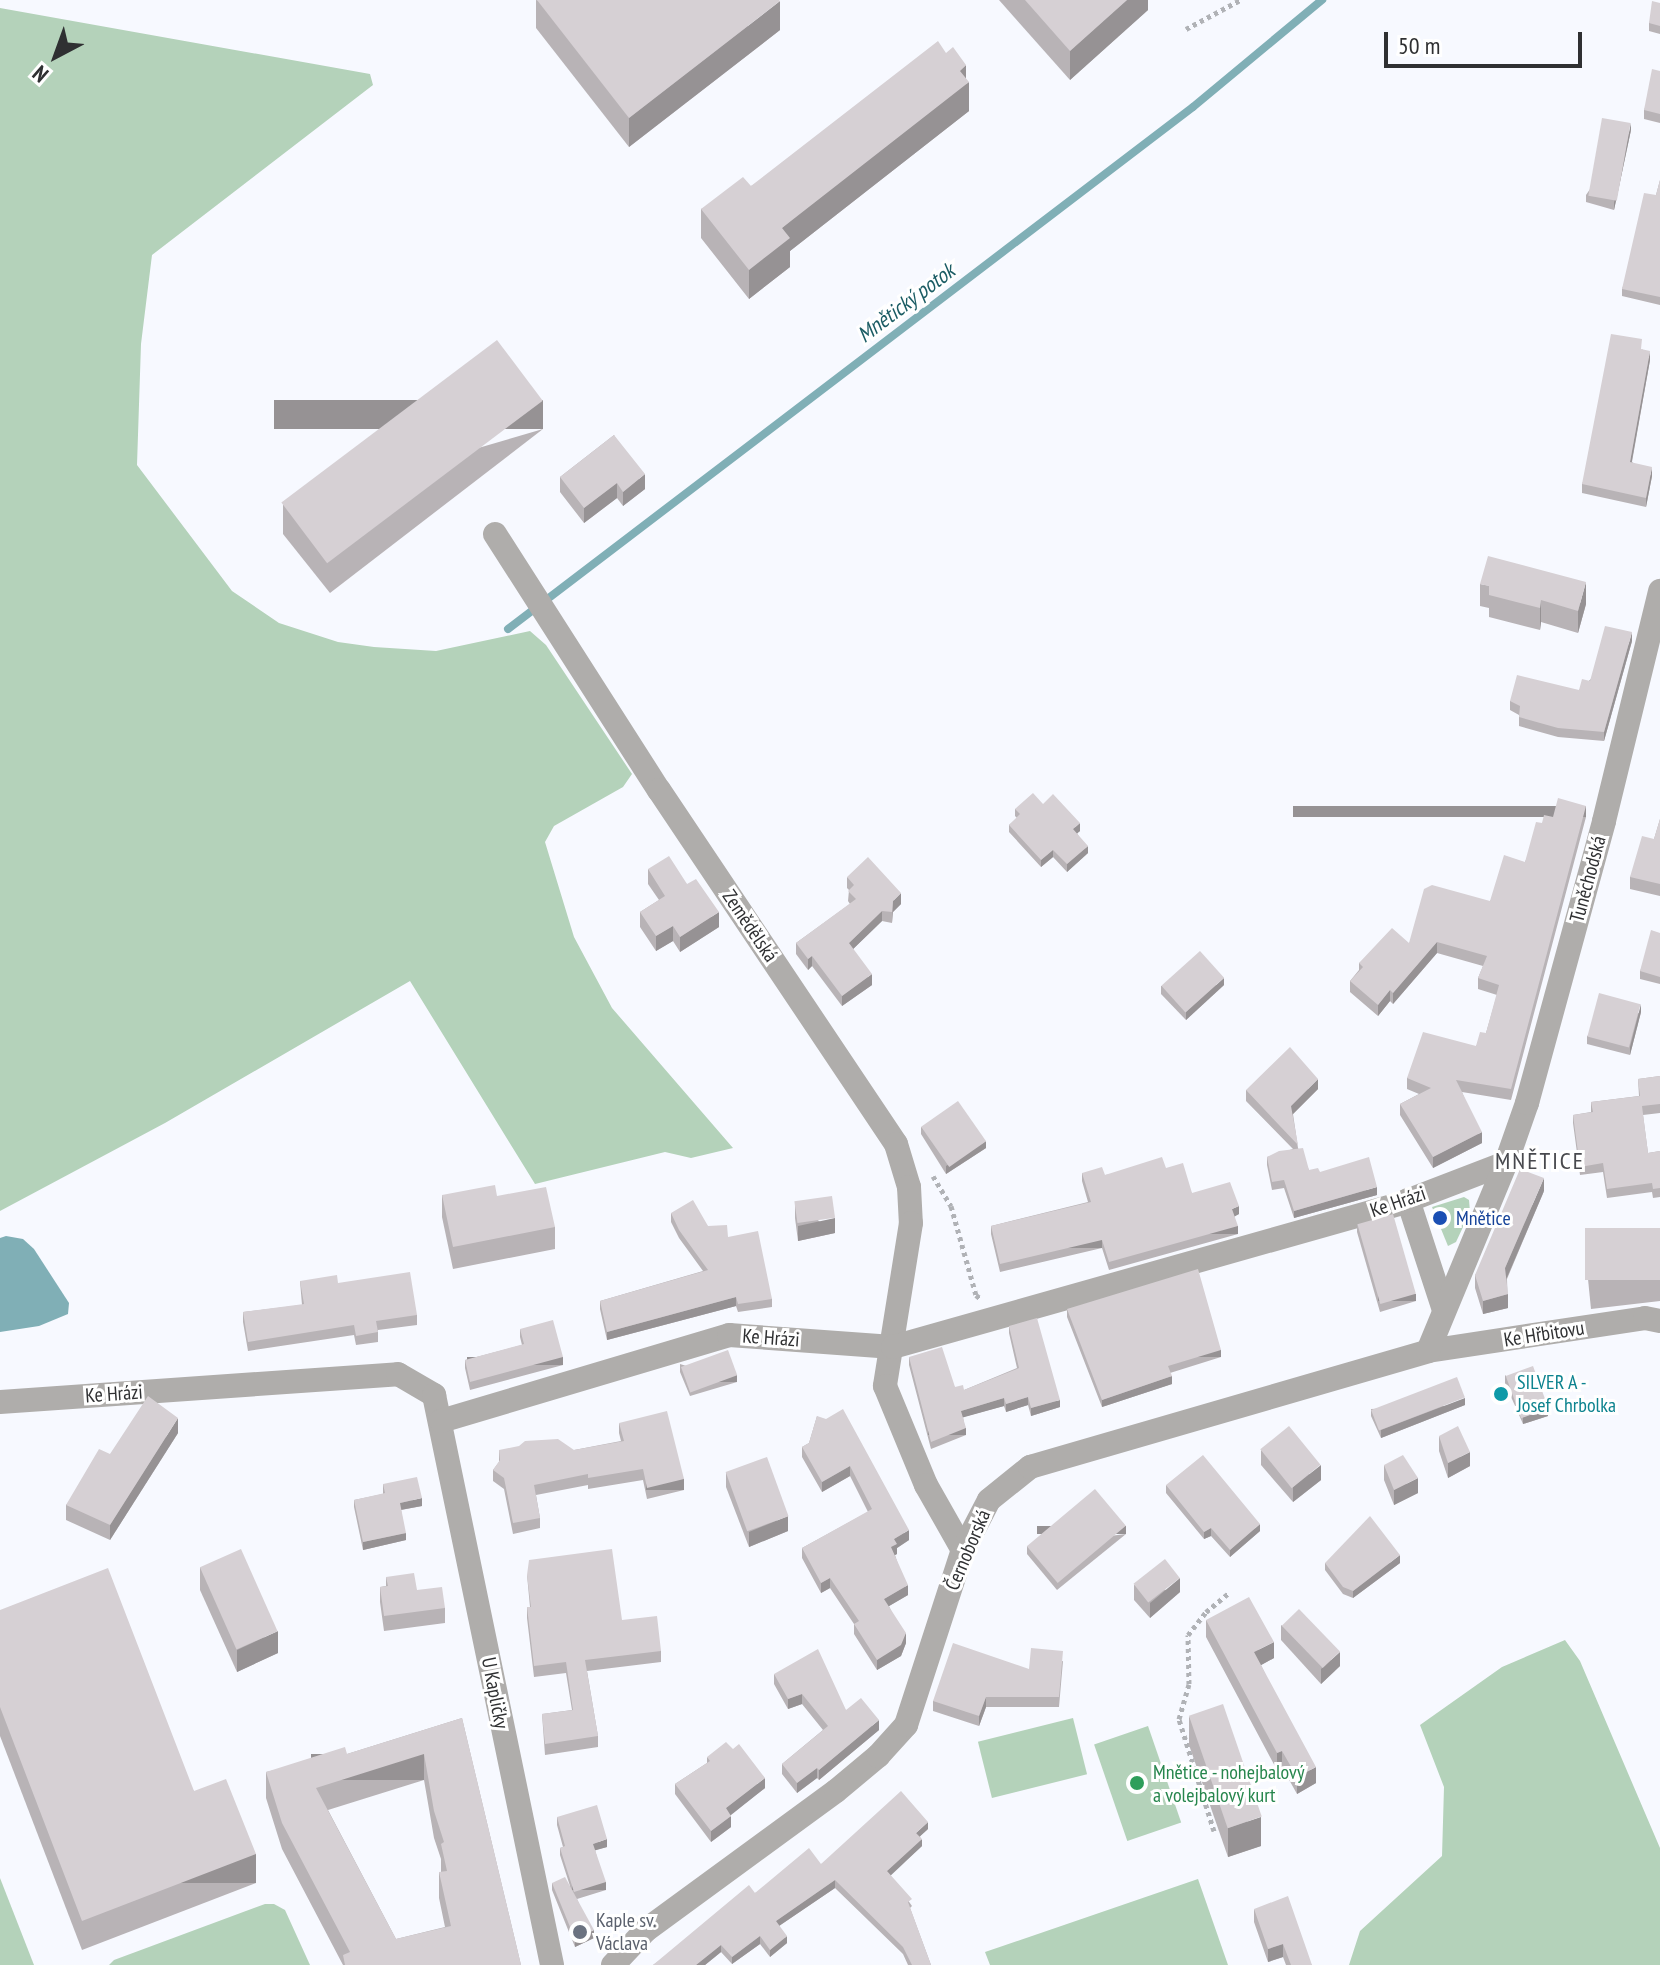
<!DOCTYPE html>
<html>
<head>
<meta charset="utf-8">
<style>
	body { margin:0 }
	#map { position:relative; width:1660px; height:1965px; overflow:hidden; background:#f7f9ff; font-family:"PT Sans Narrow",sans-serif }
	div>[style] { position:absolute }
	.green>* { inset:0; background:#b4d2ba; transform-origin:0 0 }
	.water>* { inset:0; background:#80afb6 }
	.stream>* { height:8px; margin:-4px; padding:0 4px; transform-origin:4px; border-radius:4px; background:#80afb6 }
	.path>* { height:5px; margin-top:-2.5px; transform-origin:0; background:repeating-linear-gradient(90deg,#b0b2b6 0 4px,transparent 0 8px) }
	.minor>* { height:24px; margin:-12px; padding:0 12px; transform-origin:12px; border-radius:12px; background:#afadab }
	.wall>* { inset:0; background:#b8b3b6 }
	.shaded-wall>* { inset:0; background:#969294; transform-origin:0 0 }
	.building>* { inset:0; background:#d6d0d4; transform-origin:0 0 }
	.dots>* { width:22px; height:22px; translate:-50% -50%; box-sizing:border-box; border:4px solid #fff; border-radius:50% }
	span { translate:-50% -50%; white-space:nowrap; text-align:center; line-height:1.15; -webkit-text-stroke:6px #fff; paint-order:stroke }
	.street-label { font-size:20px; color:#2f3032 }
	.transit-label { font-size:20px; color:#164399 }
	.left { translate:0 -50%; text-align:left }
	.culture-label { font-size:20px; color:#0d838f }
	.leisure-label { font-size:20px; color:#27864d }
	.worship-label { font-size:20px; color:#5b616d }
	.water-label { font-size:22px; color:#1b5c64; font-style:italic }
	.quarter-label { font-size:24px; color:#48494e; letter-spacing:2px }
	.north { position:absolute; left:16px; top:16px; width:80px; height:80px; -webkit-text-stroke:6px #fff; paint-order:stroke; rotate:221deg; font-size:22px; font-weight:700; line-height:32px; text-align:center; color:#2f3032 }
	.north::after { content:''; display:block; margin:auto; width:28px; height:36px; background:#2f3032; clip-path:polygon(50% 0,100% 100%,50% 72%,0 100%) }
	.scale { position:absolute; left:1384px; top:32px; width:198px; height:36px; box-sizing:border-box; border:4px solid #2f3032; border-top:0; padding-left:10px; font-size:24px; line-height:28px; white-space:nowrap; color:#2f3032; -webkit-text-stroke:6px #fff; paint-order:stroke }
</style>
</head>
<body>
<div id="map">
	<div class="green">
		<i style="clip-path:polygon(0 8px,370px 74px,373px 85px,152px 255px,141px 344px,137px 465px,232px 591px,279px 623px,338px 642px,374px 647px,436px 651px,530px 631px,546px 645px,632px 774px,623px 787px,554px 826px,545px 842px,574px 937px,612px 1008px,733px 1148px,691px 1158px,665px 1152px,535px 1184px,410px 981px,165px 1123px,0 1211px)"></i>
		<i style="clip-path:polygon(1464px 1197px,1469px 1200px,1470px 1212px,1456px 1242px,1448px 1246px,1432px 1207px)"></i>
		<i style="clip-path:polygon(1565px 1640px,1580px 1661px,1660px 1848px,1660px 1965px,1349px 1965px,1360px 1931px,1442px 1856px,1444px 1787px,1420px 1725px,1502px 1667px)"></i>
		<i style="left:1073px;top:1718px;width:58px;height:98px;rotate:76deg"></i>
		<i style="left:1148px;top:1726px;width:102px;height:57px;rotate:71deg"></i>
		<i style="clip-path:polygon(0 1878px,34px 1965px,0 1965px)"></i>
		<i style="clip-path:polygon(1198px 1879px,1228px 1965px,990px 1965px,985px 1952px)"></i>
		<i style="clip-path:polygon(265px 1904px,274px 1904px,285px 1910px,310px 1965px,109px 1965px,114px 1960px)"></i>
	</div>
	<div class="water">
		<i style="clip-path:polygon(6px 1236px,23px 1239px,34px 1249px,69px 1303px,68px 1314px,39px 1326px,0 1332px,0 1238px)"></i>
	</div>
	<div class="stream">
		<i style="left:508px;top:629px;width:861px;rotate:-37.31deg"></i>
		<i style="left:1193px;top:107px;width:168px;rotate:-39.7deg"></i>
	</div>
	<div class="path">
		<i style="left:1186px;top:29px;width:61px;rotate:-28.2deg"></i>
		<i style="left:933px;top:1176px;width:35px;rotate:59deg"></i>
		<i style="left:951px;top:1206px;width:92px;rotate:74.3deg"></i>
		<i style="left:976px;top:1295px;width:6px;rotate:39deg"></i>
		<i style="left:1214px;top:1831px;width:117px;rotate:-107.4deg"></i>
		<i style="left:1179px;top:1719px;width:36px;rotate:-74deg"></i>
		<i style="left:1189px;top:1684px;width:49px;rotate:-91.2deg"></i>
		<i style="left:1188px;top:1635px;width:29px;rotate:-52deg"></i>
		<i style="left:1206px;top:1612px;width:31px;rotate:-40deg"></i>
	</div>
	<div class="minor">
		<i style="left:495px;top:534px;width:304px;rotate:57.4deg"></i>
		<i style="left:659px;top:790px;width:426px;rotate:56.2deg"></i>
		<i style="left:896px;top:1144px;width:45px;rotate:73.2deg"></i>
		<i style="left:909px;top:1187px;width:36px;rotate:87deg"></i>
		<i style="left:911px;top:1223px;width:165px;rotate:99.1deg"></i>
		<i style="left:885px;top:1386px;width:107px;rotate:67.5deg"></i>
		<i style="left:926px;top:1485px;width:75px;rotate:60.4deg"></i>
		<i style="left:1408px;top:1200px;width:116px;rotate:71.9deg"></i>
		<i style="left:1428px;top:1351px;width:219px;rotate:-8.6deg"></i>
		<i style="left:1645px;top:1318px;width:15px;rotate:11deg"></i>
		<i style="left:0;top:1402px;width:399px;rotate:-4deg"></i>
		<i style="left:398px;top:1374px;width:42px;rotate:30.3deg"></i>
		<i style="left:434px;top:1395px;width:582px;rotate:78.3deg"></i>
		<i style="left:441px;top:1421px;width:301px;rotate:-16.6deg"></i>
		<i style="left:729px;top:1335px;width:164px;rotate:4.2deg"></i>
		<i style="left:893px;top:1347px;width:526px;rotate:-15.78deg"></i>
		<i style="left:1399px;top:1204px;width:115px;rotate:-21deg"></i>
		<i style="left:613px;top:1965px;width:48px;rotate:-46.7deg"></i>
		<i style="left:646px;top:1930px;width:235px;rotate:-36.2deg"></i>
		<i style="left:836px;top:1791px;width:55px;rotate:-39.8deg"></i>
		<i style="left:878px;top:1756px;width:42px;rotate:-47.9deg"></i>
		<i style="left:906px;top:1725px;width:184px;rotate:-72deg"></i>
		<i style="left:963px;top:1550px;width:56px;rotate:-62.5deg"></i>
		<i style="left:989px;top:1500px;width:53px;rotate:-38.8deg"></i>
		<i style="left:1030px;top:1467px;width:415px;rotate:-16.2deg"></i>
		<i style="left:1428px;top:1351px;width:204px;rotate:-67.5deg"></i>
		<i style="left:1506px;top:1163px;width:64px;rotate:-70.7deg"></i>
		<i style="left:1527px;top:1103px;width:292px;rotate:-74.7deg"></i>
		<i style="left:1604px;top:821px;width:237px;rotate:-76.3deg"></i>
	</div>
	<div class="wall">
		<i style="clip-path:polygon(536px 0,780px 30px,629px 147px,536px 28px)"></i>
		<i style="clip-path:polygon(999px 0,1148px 0,1148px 10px,1070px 80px)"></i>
		<i style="clip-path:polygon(1660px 3px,1660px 34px,1649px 31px,1649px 23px)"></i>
		<i style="clip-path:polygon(1660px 71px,1660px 123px,1644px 119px,1644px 110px)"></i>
		<i style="clip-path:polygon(966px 79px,969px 111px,790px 251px,790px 267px,749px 299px,701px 238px,701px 209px,751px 186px)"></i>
		<i style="clip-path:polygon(1631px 130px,1614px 210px,1586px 202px,1586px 195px)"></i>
		<i style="clip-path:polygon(1660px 180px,1660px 305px,1622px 296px,1622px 289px,1656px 195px)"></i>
		<i style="clip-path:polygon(1642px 349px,1650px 360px,1632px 462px,1652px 476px,1646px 507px,1582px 493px,1582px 484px)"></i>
		<i style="clip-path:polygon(543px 429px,330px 593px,283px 534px,283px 505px)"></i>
		<i style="clip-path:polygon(614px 435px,645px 489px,623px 506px,617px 498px,584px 523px,560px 492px,560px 477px)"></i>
		<i style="clip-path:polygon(1480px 584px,1586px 604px,1578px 633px,1541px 622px,1540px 630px,1489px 617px,1489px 608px,1480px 606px)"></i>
		<i style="clip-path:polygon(1632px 641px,1604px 741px,1558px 737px,1519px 726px,1519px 715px,1510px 710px,1510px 701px,1579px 690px)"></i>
		<i style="clip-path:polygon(1043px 804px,1080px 831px,1077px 833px,1088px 853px,1067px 872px,1053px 857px,1041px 867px,1009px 832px,1009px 825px,1017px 818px,1015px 816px,1015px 809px)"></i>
		<i style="clip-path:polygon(1553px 817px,1586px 817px,1511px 1100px,1462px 1092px,1482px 1143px,1433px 1168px,1400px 1115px,1400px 1104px,1419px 1094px,1407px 1089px,1407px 1078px,1476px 1046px,1486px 1033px,1497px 995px,1478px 989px,1478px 978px,1483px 966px,1437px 953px,1393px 1004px,1390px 1001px,1378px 1016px,1350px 992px,1350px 981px,1359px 970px,1359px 963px,1409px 943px,1490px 901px,1525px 862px,1542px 823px)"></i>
		<i style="clip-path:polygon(1660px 819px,1660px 896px,1630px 889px,1630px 877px,1654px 839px)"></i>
		<i style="clip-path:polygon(648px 869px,687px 884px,719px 927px,680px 952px,673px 941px,656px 951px,640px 927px,640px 912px,659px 900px,648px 884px)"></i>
		<i style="clip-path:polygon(847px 877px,901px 904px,893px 912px,892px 923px,882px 921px,853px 949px,872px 985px,842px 1006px,812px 966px,808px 970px,796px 954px,796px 943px,850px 904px,848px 901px,849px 890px,847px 888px)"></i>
		<i style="clip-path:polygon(1660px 933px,1660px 984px,1640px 979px,1640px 971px)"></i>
		<i style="clip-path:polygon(1224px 985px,1186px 1020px,1161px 994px,1161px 986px)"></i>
		<i style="clip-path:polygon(1641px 1012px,1630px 1055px,1587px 1044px,1587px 1036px)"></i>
		<i style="clip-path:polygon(1660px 1076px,1660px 1113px,1643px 1115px,1648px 1153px,1660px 1151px,1660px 1197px,1653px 1198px,1652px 1192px,1607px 1198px,1603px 1172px,1580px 1175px,1573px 1123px,1573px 1115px,1591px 1112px,1591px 1102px,1639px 1096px,1638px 1079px)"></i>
		<i style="clip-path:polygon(1318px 1089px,1293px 1114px,1298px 1148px,1309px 1170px,1320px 1172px,1377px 1195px,1294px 1218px,1284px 1188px,1272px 1190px,1267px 1165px,1267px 1157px,1293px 1149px,1246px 1101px,1246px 1090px)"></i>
		<i style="clip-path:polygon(921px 1127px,986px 1148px,946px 1174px,921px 1134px)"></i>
		<i style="clip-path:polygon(1166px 1168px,1192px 1193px,1239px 1214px,1234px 1216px,1238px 1234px,1109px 1270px,1102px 1248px,1000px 1272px,991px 1234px,991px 1226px,1088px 1202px,1082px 1181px,1082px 1173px,1105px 1175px)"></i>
		<i style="clip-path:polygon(1544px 1191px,1507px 1279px,1508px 1308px,1483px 1314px,1475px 1288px,1475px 1275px)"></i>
		<i style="clip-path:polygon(442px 1195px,497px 1196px,555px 1227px,555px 1249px,453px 1269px,442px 1217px)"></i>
		<i style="clip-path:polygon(795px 1203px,835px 1233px,798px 1241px,795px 1218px)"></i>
		<i style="clip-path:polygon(671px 1213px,708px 1226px,728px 1237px,772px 1299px,772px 1307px,738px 1312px,736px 1306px,607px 1340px,600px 1309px,600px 1301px,703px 1271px,679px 1238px,671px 1222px)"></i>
		<i style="clip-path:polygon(1357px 1224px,1416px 1301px,1380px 1312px,1357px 1232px)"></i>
		<i style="clip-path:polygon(1660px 1228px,1660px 1301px,1591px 1309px,1586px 1259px,1586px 1238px)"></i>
		<i style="clip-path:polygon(300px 1281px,338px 1283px,417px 1315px,417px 1325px,378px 1330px,378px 1342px,356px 1345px,354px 1335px,248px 1351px,243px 1322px,243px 1312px,302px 1305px)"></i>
		<i style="clip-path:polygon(1067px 1309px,1221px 1357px,1170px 1373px,1172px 1384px,1102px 1407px,1067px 1317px)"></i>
		<i style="clip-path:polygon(1009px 1326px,1060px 1407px,1031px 1416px,1028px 1405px,1006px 1412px,1004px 1406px,963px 1417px,966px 1435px,931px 1449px,909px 1365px,909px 1357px,955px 1387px,964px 1390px,1017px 1368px,1009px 1333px)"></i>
		<i style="clip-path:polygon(520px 1329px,563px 1365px,470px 1390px,465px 1368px,465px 1360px,522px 1345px,520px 1337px)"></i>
		<i style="clip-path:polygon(680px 1364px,737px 1382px,690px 1396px,680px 1372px)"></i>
		<i style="clip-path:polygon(1505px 1375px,1548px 1416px,1523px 1424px,1505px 1383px)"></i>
		<i style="clip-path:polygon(1465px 1405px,1381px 1438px,1371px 1416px,1371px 1409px)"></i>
		<i style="clip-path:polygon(817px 1416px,909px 1540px,897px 1548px,897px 1554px,895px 1555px,908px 1595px,889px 1606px,906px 1643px,901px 1656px,877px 1670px,854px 1634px,854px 1624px,830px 1588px,821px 1593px,802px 1558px,802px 1548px,868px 1512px,850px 1476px,822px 1492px,802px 1457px,802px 1447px,809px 1443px)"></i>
		<i style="clip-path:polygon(619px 1423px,684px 1490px,647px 1499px,643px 1480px,588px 1489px,588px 1485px,536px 1495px,540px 1518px,540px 1528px,513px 1534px,504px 1489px,493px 1481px,493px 1470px,499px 1462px,499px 1450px,574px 1450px,621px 1441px,619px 1433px)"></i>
		<i style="clip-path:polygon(178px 1433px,110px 1540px,66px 1520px,66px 1505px,110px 1454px)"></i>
		<i style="clip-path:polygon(1439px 1436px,1470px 1466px,1448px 1478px,1439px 1451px)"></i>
		<i style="clip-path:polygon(1261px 1450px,1321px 1480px,1293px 1502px,1261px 1465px)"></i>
		<i style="clip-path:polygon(1384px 1465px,1418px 1493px,1394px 1505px,1384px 1480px)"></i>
		<i style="clip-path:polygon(726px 1472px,788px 1531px,749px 1547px,726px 1487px)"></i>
		<i style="clip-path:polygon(383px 1484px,422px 1506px,401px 1510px,406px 1540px,363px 1550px,354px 1507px,354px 1500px,383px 1494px)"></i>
		<i style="clip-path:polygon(1166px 1485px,1260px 1531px,1230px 1557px,1211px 1536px,1204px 1539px,1166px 1493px)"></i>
		<i style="clip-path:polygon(1126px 1534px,1057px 1590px,1027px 1554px,1027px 1546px)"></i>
		<i style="clip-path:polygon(1325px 1563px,1400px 1563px,1353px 1598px,1343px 1594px,1325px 1570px)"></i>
		<i style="clip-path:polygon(200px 1567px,278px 1653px,237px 1672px,200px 1590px)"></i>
		<i style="clip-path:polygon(527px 1575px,622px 1620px,661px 1651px,661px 1662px,587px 1671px,598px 1736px,598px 1747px,545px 1755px,542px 1714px,572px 1710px,566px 1673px,534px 1677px,527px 1618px,527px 1607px,530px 1607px)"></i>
		<i style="clip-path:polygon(386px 1577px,417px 1590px,445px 1608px,445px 1623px,384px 1631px,380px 1602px,380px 1587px,386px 1586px)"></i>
		<i style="clip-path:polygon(1134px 1585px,1180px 1592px,1150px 1618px,1134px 1600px)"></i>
		<i style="clip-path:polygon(0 1610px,194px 1791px,256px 1883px,82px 1950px,0 1736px)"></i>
		<i style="clip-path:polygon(1206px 1620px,1274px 1658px,1261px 1665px,1316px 1783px,1297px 1794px,1282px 1767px,1277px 1770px,1206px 1637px)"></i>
		<i style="clip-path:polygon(1281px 1625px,1340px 1666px,1321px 1684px,1281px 1640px)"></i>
		<i style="clip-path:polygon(1063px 1661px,1059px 1707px,986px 1707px,979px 1726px,933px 1711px,933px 1701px,1029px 1669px)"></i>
		<i style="clip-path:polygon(774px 1674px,846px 1710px,879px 1730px,819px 1780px,817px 1778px,797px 1793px,782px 1774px,782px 1764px,823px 1730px,802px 1704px,788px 1709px,774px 1684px)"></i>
		<i style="clip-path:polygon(1189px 1716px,1261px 1846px,1228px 1857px,1189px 1745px)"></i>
		<i style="clip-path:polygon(evenodd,462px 1718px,521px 1965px,343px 1965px,282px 1849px,266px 1798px,266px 1772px,347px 1754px,462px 1718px,424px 1780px,434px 1838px,441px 1859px,441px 1872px,439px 1872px,439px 1898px,445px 1927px,396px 1939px,328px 1810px,424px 1780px)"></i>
		<i style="clip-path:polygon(707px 1757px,765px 1788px,730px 1815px,731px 1827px,711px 1842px,675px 1794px,675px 1784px,707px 1763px)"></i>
		<i style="clip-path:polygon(557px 1817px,607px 1847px,595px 1850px,606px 1890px,577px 1899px,594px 1938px,575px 1947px,552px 1890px,552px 1883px,570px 1886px,560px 1855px,560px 1848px,563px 1847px,557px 1825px)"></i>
		<i style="clip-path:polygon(928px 1829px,920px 1836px,922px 1846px,890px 1875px,912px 1906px,910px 1908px,931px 1965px,908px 1965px,903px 1954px,835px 1888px,779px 1926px,787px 1943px,770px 1957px,760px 1944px,732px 1964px,721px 1952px,705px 1965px,653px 1965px,755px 1893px,821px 1864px)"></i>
		<i style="clip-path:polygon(1254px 1909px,1312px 1965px,1286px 1965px,1283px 1957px,1268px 1962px,1254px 1922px)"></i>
	</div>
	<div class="shaded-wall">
		<i style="clip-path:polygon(1127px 0,1148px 0,1148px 10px,1070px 80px,1070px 51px)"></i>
		<i style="clip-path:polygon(780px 1px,780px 30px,629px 147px,629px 118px)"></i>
		<i style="clip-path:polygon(966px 65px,966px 84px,969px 82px,969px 111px,790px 251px,790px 267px,749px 299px,749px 270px,782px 228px)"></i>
		<i style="clip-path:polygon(1631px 123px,1631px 130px,1614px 210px,1614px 203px)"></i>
		<i style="clip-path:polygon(1650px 351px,1650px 360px,1630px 471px,1630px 462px)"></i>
		<i style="left:543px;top:400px;width:29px;height:269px;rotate:90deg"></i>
		<i style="clip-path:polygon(1652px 467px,1652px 476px,1646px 507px,1646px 498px)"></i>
		<i style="clip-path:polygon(645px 474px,645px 489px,623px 506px,623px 492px)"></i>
		<i style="clip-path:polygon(617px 483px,617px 498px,584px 523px,584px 508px)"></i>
		<i style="clip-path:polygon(1586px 582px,1586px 604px,1578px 633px,1578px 611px)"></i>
		<i style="clip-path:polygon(1541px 600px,1541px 622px,1540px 630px,1540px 608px)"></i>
		<i style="clip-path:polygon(1632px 632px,1632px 641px,1604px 741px,1604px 732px)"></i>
		<i style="left:1586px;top:806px;width:11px;height:293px;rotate:90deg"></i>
		<i style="clip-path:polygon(1080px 823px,1080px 831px,1073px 837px,1073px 829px)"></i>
		<i style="clip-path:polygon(1088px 846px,1088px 853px,1067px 872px,1067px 864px)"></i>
		<i style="clip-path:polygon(1053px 850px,1053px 857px,1041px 867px,1041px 860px)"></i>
		<i style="clip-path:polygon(901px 893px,901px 904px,893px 912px,892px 923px,893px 901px)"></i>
		<i style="clip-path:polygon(882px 911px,882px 921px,849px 953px,849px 943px)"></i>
		<i style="clip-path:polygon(719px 912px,719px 927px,680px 952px,680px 937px)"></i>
		<i style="clip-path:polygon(673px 926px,673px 941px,656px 951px,656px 936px)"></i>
		<i style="clip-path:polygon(1437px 942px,1437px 953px,1393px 1004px,1393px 993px)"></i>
		<i style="clip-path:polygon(812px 956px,812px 966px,808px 970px,808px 959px)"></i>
		<i style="clip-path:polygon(872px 974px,872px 985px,842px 1006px,842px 996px)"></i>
		<i style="clip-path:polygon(1224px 978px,1224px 985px,1186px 1020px,1186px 1012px)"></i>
		<i style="clip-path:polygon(1390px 990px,1390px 1001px,1378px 1016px,1378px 1005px)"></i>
		<i style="clip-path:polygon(1641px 1004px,1641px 1012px,1630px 1055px,1630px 1047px)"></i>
		<i style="clip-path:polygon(1318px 1079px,1318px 1089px,1291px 1116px,1291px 1106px)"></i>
		<i style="clip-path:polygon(1482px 1132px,1482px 1143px,1433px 1168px,1433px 1157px)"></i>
		<i style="clip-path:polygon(986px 1141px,986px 1148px,946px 1174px,946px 1166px)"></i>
		<i style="clip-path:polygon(1544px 1178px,1544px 1191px,1505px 1282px,1505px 1268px)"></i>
		<i style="clip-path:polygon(1377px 1187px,1377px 1195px,1294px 1218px,1294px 1211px)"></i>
		<i style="clip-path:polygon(1239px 1206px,1239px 1214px,1232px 1218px,1232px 1209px)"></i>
		<i style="clip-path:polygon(835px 1218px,835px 1233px,798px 1241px,798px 1226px)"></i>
		<i style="left:1238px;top:1226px;width:8px;height:134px;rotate:90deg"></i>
		<i style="left:1102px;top:1240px;width:8px;height:105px;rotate:90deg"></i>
		<i style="left:1416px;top:1294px;width:7px;height:38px;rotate:90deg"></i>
		<i style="clip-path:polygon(1508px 1294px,1508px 1308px,1483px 1314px,1483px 1301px)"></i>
		<i style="clip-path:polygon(736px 1297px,736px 1306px,607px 1340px,607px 1332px)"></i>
		<i style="left:1221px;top:1350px;width:7px;height:55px;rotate:90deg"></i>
		<i style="left:563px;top:1357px;width:8px;height:96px;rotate:90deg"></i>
		<i style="left:737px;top:1375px;width:7px;height:49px;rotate:90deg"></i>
		<i style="clip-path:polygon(1172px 1376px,1172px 1384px,1102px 1407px,1102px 1400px)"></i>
		<i style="clip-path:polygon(1028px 1397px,1028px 1405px,1006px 1412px,1006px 1404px)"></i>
		<i style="clip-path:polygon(1004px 1398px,1004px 1406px,961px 1418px,961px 1411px)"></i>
		<i style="clip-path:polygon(1465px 1398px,1465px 1405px,1381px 1438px,1381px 1430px)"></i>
		<i style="clip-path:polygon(1060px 1400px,1060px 1407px,1031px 1416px,1031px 1408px)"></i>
		<i style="clip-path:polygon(1548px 1408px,1548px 1416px,1523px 1424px,1523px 1417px)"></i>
		<i style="clip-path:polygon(178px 1418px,178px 1433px,110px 1540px,110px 1525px)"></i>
		<i style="left:966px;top:1428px;width:7px;height:38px;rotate:90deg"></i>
		<i style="clip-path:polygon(1470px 1452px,1470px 1466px,1448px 1478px,1448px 1463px)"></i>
		<i style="clip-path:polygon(1321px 1465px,1321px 1480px,1293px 1502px,1293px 1487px)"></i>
		<i style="clip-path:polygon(850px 1466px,850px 1476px,822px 1492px,822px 1482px)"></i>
		<i style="clip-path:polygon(1418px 1478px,1418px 1493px,1394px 1505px,1394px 1490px)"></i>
		<i style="left:684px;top:1479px;width:11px;height:38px;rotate:90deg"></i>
		<i style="clip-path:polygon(422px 1498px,422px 1506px,400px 1510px,400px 1503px)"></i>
		<i style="clip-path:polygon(788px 1516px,788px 1531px,749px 1547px,749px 1532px)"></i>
		<i style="clip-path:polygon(1260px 1524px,1260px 1531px,1230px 1557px,1230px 1550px)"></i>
		<i style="left:1126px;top:1526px;width:8px;height:89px;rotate:90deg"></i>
		<i style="clip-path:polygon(1211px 1528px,1211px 1536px,1204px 1539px,1204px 1532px)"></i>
		<i style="clip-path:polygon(909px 1530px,909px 1540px,897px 1548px,897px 1554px,891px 1557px,891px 1547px,894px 1539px)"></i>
		<i style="clip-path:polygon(406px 1533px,406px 1540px,363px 1550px,363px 1542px)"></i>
		<i style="clip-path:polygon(1400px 1555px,1400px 1563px,1353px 1598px,1353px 1591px)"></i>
		<i style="clip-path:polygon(830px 1578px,830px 1588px,821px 1593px,821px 1583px)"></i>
		<i style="clip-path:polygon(1180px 1578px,1180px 1592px,1150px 1618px,1150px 1603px)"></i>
		<i style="clip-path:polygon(908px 1585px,908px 1595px,884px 1609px,884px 1599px)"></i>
		<i style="clip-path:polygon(278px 1631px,278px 1653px,237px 1672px,237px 1650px)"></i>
		<i style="clip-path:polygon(906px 1633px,906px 1643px,901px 1656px,877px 1670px,877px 1660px)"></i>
		<i style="clip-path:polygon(1274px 1642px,1274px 1658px,1254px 1669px,1254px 1652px)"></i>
		<i style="clip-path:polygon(1340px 1652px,1340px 1666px,1321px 1684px,1321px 1669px)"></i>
		<i style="clip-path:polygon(802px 1694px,802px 1704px,788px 1709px,788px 1699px)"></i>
		<i style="clip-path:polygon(986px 1697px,986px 1707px,979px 1726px,979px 1716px)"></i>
		<i style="clip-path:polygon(879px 1720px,879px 1730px,819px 1780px,819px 1770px)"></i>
		<i style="clip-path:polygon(1282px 1751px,1282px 1767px,1277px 1770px,1277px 1753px)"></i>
		<i style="left:424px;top:1754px;width:26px;height:113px;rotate:90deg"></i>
		<i style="clip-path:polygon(1316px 1767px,1316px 1783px,1297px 1794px,1297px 1777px)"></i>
		<i style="clip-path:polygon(817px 1768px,817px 1778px,797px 1793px,797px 1783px)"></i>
		<i style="clip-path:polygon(765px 1778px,765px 1788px,726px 1819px,726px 1808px)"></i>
		<i style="clip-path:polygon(731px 1816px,731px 1827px,711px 1842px,711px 1831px)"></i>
		<i style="clip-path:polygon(1261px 1817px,1261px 1846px,1228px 1857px,1228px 1828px)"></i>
		<i style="clip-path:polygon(928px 1822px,928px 1829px,916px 1840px,916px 1833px)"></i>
		<i style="clip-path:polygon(607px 1839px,607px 1847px,593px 1851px,593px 1844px)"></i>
		<i style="clip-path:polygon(922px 1839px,922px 1846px,887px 1879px,887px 1871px)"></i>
		<i style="left:256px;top:1854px;width:29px;height:186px;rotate:90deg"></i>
		<i style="clip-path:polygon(835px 1880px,835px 1888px,776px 1928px,776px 1921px)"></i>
		<i style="left:606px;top:1882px;width:8px;height:34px;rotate:90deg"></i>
		<i style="clip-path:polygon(594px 1930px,594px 1938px,575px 1947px,575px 1939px)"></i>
		<i style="clip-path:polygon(760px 1936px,760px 1944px,732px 1964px,732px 1957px)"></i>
		<i style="clip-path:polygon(787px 1936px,787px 1943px,770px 1957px,770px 1950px)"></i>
		<i style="clip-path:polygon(1283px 1944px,1283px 1957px,1268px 1962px,1268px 1949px)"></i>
		<i style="clip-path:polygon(721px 1945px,721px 1952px,705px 1965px,696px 1965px)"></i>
	</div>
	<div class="building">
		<i style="clip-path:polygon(537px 0,779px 0,780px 1px,629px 118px)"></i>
		<i style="clip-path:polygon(1025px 0,1127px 0,1070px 51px)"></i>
		<i style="clip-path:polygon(1652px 1px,1660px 3px,1660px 26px,1649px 23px)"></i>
		<i style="clip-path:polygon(938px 41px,946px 53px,953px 47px,966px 65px,960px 71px,969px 82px,782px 228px,790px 238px,749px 270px,701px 209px,743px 177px,751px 186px)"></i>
		<i style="clip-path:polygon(1652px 69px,1660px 71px,1660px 114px,1644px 110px)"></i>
		<i style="left:1602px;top:118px;width:29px;height:79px;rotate:10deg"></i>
		<i style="clip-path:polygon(1660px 180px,1660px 297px,1622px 289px,1644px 193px,1656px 195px)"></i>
		<i style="clip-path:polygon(1611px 334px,1642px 339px,1641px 349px,1650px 351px,1630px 462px,1652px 467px,1646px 498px,1582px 484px)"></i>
		<i style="left:497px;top:340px;width:76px;height:270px;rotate:53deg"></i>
		<i style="clip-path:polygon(614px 435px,645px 474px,623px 492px,617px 483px,584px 508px,560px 477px)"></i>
		<i style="clip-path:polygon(1488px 556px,1586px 582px,1578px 611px,1541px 600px,1540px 608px,1489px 595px,1489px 586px,1480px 584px)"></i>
		<i style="clip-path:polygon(1605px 626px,1632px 632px,1604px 732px,1558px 728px,1519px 717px,1520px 706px,1510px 701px,1517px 675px,1579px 690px,1582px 679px,1590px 681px)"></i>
		<i style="clip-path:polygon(1033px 793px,1043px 804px,1053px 794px,1080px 823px,1073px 829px,1088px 846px,1067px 864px,1053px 850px,1041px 860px,1009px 825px,1020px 814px,1015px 809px)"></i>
		<i style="clip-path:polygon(1558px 798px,1586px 806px,1511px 1089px,1456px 1080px,1482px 1132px,1433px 1157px,1400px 1104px,1431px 1088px,1407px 1078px,1423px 1032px,1476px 1046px,1480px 1032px,1486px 1033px,1499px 985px,1478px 978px,1487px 956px,1437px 942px,1393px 993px,1390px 990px,1378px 1005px,1350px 981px,1363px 967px,1359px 963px,1392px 928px,1409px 943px,1424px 889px,1432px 885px,1490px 901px,1504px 855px,1525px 862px,1536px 822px,1542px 823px,1544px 815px,1553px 817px)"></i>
		<i style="clip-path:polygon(1660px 819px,1660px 884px,1630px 877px,1642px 836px,1654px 839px)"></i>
		<i style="clip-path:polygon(669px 856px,687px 884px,696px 879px,719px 912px,680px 937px,673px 926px,656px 936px,640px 912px,665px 896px,648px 869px)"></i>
		<i style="clip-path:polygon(868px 857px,901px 893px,893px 901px,892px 912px,882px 911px,849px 943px,872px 974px,842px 996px,812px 956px,808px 959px,796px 943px,856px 899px,848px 891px,854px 885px,847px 877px)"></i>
		<i style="clip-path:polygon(1651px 930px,1660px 933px,1660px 977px,1640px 971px)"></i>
		<i style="left:1200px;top:951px;width:36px;height:52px;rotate:48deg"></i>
		<i style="left:1599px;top:993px;width:43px;height:45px;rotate:15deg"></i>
		<i style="clip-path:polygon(1290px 1047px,1318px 1079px,1291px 1106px,1298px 1145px,1246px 1090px)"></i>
		<i style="clip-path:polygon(1660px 1076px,1660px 1104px,1642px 1106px,1648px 1153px,1660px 1151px,1660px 1188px,1653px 1189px,1652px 1183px,1607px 1189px,1603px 1163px,1580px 1167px,1573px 1115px,1593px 1112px,1591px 1102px,1640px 1096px,1638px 1079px)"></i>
		<i style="left:958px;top:1101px;width:49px;height:45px;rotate:55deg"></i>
		<i style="clip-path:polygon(1303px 1148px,1309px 1170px,1318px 1168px,1320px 1172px,1369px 1157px,1377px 1187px,1294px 1211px,1284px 1180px,1272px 1182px,1267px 1157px,1279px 1151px)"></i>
		<i style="clip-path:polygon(1162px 1157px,1166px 1168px,1183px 1163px,1192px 1193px,1230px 1182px,1239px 1206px,1232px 1209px,1238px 1226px,1109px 1262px,1102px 1240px,1000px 1264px,991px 1226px,1091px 1202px,1082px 1173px,1102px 1167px,1105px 1175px)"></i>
		<i style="clip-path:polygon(1520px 1169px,1544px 1178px,1505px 1268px,1508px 1294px,1483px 1301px,1475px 1275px)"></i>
		<i style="clip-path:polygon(495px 1185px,497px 1196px,546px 1187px,555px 1227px,453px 1247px,442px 1195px)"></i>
		<i style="left:832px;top:1196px;width:22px;height:38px;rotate:82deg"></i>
		<i style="clip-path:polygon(693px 1200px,708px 1226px,727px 1225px,728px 1237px,758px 1231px,772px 1299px,738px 1304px,736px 1297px,607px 1332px,600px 1301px,708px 1270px,679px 1230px,671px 1213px)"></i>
		<i style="left:1393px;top:1214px;width:83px;height:37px;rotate:74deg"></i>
		<i style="left:1660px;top:1228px;width:52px;height:75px;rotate:90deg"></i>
		<i style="clip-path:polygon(1198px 1269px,1221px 1350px,1168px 1366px,1172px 1376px,1102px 1400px,1067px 1309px)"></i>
		<i style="clip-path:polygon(410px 1272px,417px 1315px,376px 1321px,378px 1332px,356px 1336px,354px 1325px,248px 1342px,243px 1312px,304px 1304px,300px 1281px,337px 1275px,338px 1283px)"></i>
		<i style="clip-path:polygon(1037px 1318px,1060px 1400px,1031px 1408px,1028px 1397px,1006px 1404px,1004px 1398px,961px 1411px,966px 1428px,931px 1442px,909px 1357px,942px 1347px,955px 1387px,963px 1385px,964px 1390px,1019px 1368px,1009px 1326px)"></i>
		<i style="clip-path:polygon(553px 1320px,563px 1357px,470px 1382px,465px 1360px,524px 1344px,520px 1329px)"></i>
		<i style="left:728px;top:1350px;width:27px;height:50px;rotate:70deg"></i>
		<i style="left:1533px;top:1366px;width:45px;height:29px;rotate:70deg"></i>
		<i style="left:1457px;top:1377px;width:22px;height:92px;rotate:69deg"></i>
		<i style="clip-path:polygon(148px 1396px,178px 1418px,110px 1525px,66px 1505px,99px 1449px,110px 1454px)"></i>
		<i style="clip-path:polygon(843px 1409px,909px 1530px,894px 1539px,897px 1544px,891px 1547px,908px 1585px,884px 1599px,906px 1633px,901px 1645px,877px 1660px,854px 1624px,859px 1621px,830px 1578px,821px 1583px,802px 1548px,872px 1509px,850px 1466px,822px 1482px,802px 1447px,809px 1443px,817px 1416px,826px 1419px)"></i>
		<i style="clip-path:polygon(667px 1411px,684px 1479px,647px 1488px,643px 1469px,588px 1478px,588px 1474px,534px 1485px,540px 1518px,513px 1523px,504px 1478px,493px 1470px,500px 1460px,499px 1450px,519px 1446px,525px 1441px,558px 1439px,574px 1450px,624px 1441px,619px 1423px)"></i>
		<i style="left:1289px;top:1426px;width:50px;height:37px;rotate:51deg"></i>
		<i style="clip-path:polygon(1458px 1426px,1470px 1452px,1448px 1463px,1439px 1436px)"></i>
		<i style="clip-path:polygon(1203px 1455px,1260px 1524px,1230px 1550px,1211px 1528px,1204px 1532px,1166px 1485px)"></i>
		<i style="clip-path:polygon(1403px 1455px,1418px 1478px,1394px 1490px,1384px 1465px)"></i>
		<i style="left:767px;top:1457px;width:63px;height:44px;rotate:70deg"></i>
		<i style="clip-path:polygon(417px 1477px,422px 1498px,400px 1503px,406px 1533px,363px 1542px,354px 1500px,385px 1493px,383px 1484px)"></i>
		<i style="left:1095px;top:1489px;width:48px;height:89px;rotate:50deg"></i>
		<i style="clip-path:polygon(1370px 1516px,1400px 1555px,1353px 1591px,1343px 1587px,1325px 1563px)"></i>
		<i style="left:241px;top:1549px;width:90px;height:45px;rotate:66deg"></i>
		<i style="clip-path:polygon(612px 1549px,622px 1620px,657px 1616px,661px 1651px,585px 1660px,598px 1736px,545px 1744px,542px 1714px,573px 1710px,566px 1662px,534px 1666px,527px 1607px,531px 1607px,527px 1575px,529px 1560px)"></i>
		<i style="left:1165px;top:1559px;width:24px;height:40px;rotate:52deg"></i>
		<i style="clip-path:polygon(108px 1568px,194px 1791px,226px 1779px,256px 1854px,82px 1921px,0 1707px,0 1610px)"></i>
		<i style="clip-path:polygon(414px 1573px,417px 1590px,442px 1587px,445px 1608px,384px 1616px,380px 1587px,388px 1586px,386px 1577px)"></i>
		<i style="clip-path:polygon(1249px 1597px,1274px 1642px,1254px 1652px,1316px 1767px,1297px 1777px,1282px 1751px,1277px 1753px,1206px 1620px)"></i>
		<i style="left:1299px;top:1609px;width:59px;height:24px;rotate:46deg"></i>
		<i style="clip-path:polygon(953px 1643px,1029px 1669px,1031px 1648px,1063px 1651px,1059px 1697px,986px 1697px,979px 1716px,933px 1701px)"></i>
		<i style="clip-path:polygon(818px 1649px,846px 1710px,861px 1698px,879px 1720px,819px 1770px,817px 1768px,797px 1783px,782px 1764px,828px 1726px,802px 1694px,788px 1699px,774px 1674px)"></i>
		<i style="left:1223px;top:1704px;width:119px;height:36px;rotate:71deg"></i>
		<i style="clip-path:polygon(evenodd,462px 1718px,521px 1965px,345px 1965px,343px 1955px,350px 1952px,282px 1823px,266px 1772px,345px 1747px,347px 1754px,462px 1718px,424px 1754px,434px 1811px,444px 1842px,441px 1844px,447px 1871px,439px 1872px,451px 1926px,396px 1939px,316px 1788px,424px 1754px)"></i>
		<i style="clip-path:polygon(726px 1742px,733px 1749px,739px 1744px,765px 1778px,726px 1808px,731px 1816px,711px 1831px,675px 1784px,710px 1761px,707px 1757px)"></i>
		<i style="clip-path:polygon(901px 1791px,928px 1822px,916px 1833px,922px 1839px,887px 1871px,912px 1899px,908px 1902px,931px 1965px,912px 1965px,903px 1947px,835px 1880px,776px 1921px,787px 1936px,770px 1950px,760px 1936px,732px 1957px,721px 1945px,696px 1965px,653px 1965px,749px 1885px,755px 1893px,809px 1848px,821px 1864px)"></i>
		<i style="clip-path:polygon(597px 1805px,607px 1839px,593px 1844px,606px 1882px,574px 1892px,560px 1848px,565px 1846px,557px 1817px)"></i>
		<i style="clip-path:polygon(565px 1877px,594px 1930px,575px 1939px,552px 1883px)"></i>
		<i style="clip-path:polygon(1288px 1896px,1312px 1965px,1291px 1965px,1283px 1944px,1268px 1949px,1254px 1909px)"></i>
	</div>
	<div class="dots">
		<i style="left:1440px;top:1218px;background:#1a4fb4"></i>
		<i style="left:1501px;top:1394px;background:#0f9aa8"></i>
		<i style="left:1137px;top:1783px;background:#2e9e5b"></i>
		<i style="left:580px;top:1932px;background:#6b7280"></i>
	</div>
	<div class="street-label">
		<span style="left:1588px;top:879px;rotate:-75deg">Tuněchodská</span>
		<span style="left:750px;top:926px;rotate:56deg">Zemědělská</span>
		<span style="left:1398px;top:1202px;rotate:-19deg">Ke Hrázi</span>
		<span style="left:1544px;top:1334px;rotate:-9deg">Ke Hřbitovu</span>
		<span style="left:771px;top:1338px;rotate:4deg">Ke Hrázi</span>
		<span style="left:114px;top:1394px;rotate:-4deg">Ke Hrázi</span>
		<span style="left:968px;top:1550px;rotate:-67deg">Černoborská</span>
		<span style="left:495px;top:1693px;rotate:79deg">U Kapličky</span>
	</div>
	<div class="transit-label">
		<span class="left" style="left:1456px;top:1218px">Mnětice</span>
	</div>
	<div class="culture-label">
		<span class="left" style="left:1517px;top:1394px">SILVER A -<br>Josef Chrbolka</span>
	</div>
	<div class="leisure-label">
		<span class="left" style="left:1153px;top:1784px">Mnětice - nohejbalový<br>a volejbalový kurt</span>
	</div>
	<div class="worship-label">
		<span class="left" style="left:596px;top:1932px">Kaple sv.<br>Václava</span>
	</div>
	<div class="water-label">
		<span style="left:906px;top:303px;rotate:-37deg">Mnětický potok</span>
	</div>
	<div class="quarter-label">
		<span style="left:1540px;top:1161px">MNĚTICE</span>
	</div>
	<div class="north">N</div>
	<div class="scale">50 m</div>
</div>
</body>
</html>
